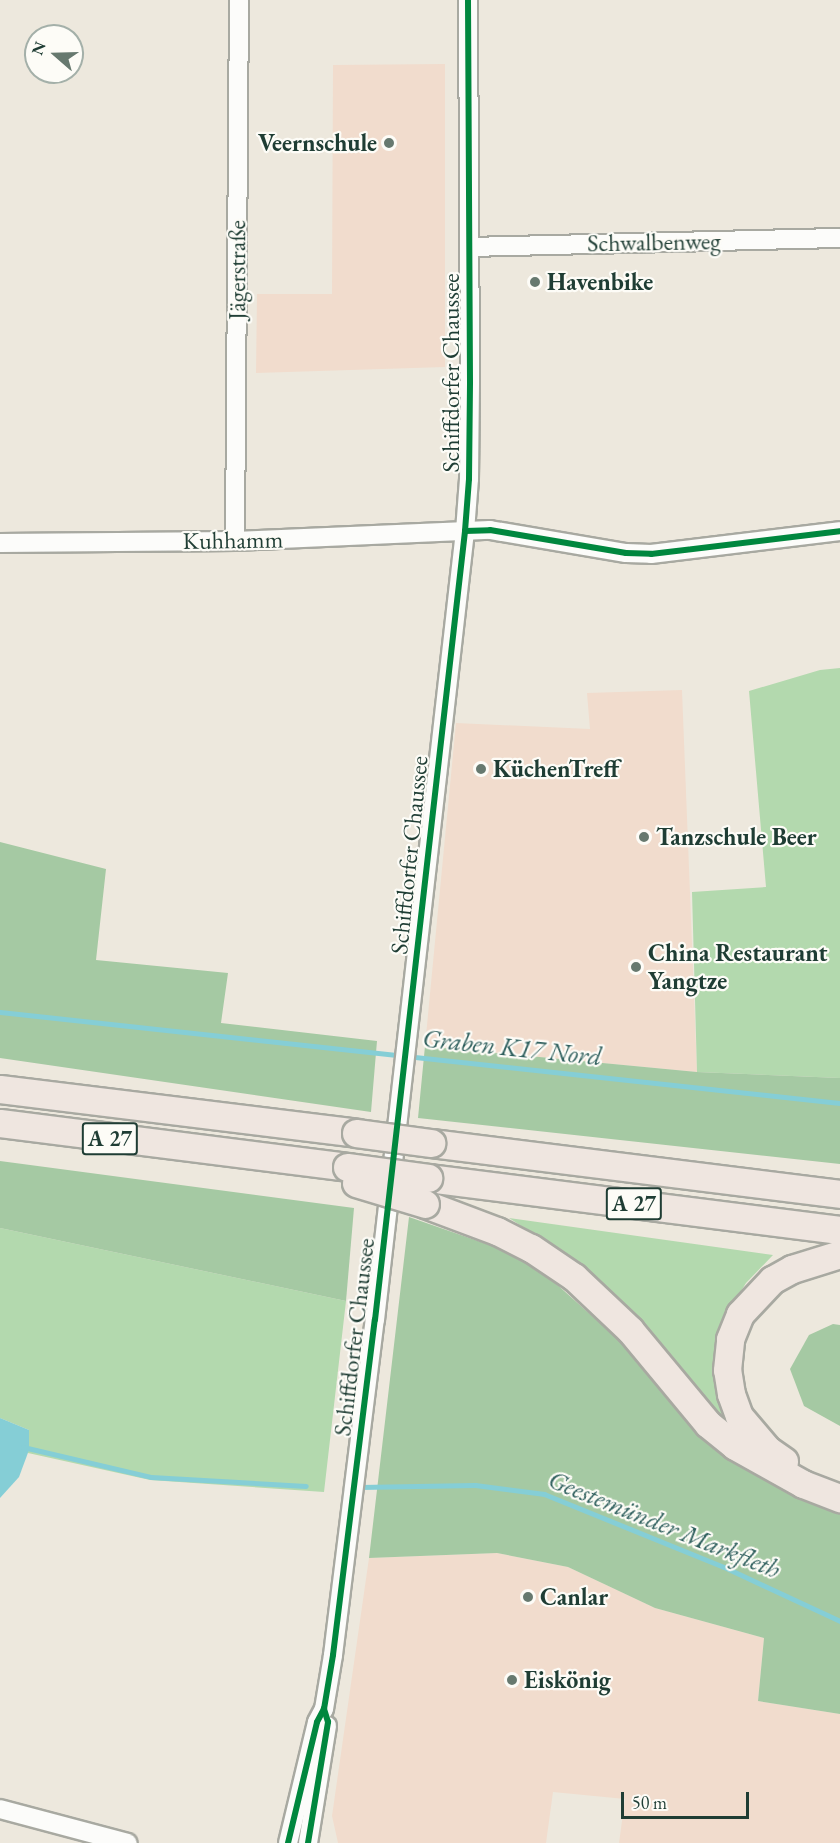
<!DOCTYPE html>
<html>
<head>
<meta charset="utf-8">
<style>
	body { margin:0 }
	#map { position:relative; width:840px; height:1843px; overflow:hidden; background:#ede8dd; font-family:"EB Garamond",serif }
	div>[style] { position:absolute }
	.built>* { inset:0; background:#f1dccd }
	.green>* { inset:0; background:#b3d9ae }
	.forest>* { inset:0; background:#a5c9a3 }
	.water>* { inset:0; background:#85ced6 }
	.stream>* { height:5px; margin:-2.5px; padding:0 2.5px; transform-origin:2.5px; border-radius:2.5px; background:#85ced6 }
	.roads { filter:drop-shadow(2px 0 #a8a9a1) drop-shadow(-2px 0 #a8a9a1) drop-shadow(0 2px #a8a9a1) drop-shadow(0 -2px #a8a9a1) }
	.minor>* { height:18px; margin:-9px; padding:0 9px; transform-origin:9px; border-radius:9px; background:#fcfcfa }
	.highway>* { height:27px; margin:-13.5px; padding:0 13.5px; transform-origin:13.5px; border-radius:13.5px; background:#efe6e0 }
	.bridges { filter:drop-shadow(2px 0 #a8a9a1) drop-shadow(-2px 0 #a8a9a1) drop-shadow(0 2px #a8a9a1) drop-shadow(0 -2px #a8a9a1) }
	.highway-bridge>* { height:27px; margin:-13.5px; padding:0 13.5px; transform-origin:13.5px; border-radius:13.5px; background:#efe6e0 }
	.cycleway>* { height:6px; margin:-3px; padding:0 3px; transform-origin:3px; border-radius:3px; background:#00873e }
	.dots>* { width:16px; height:16px; translate:-50% -50%; box-sizing:border-box; border:3px solid #fdfcf7; border-radius:50% }
	span { translate:-50% -50%; white-space:nowrap; text-align:center; line-height:1.15; -webkit-text-stroke:4.5px #fdfcf7; paint-order:stroke }
	.shield-label span { padding:2px 4px; background:#fdfcf7; border:2px solid; border-radius:4px; -webkit-text-stroke-width:0 }
	.shield-label { font-size:22px; color:#1f3d34; font-weight:700 }
	.poi-label { font-size:24px; color:#1f3d34; font-weight:700 }
	.right { translate:-100% -50%; text-align:right }
	.left { translate:0 -50%; text-align:left }
	.street-label { font-size:24px; color:#1f3d34 }
	.water-label { font-size:26px; color:#2d5e5c; font-style:italic }
	.north { position:absolute; left:24px; top:24px; width:60px; height:60px; box-sizing:border-box; background:#fdfcf7; border:2px solid #a4b0a9; border-radius:50%; rotate:290deg; font-size:16px; font-weight:700; line-height:24px; text-align:center; color:#1f3d34 }
	.north::after { content:''; display:block; margin:auto; width:21px; height:27px; background:#67796f; clip-path:polygon(50% 0,100% 100%,50% 72%,0 100%) }
	.scale { position:absolute; left:621px; top:1792px; width:128px; height:27px; box-sizing:border-box; border:3px solid #1f3d34; border-top:0; padding-left:8px; font-size:18px; line-height:21px; white-space:nowrap; color:#1f3d34; -webkit-text-stroke:4px #fdfcf7; paint-order:stroke }
</style>
</head>
<body>
<div id="map">
	<div class="built">
		<i style="clip-path:polygon(445px 64px,445px 367px,256px 373px,257px 294px,332px 294px,333px 65px)"></i>
		<i style="clip-path:polygon(682px 690px,697px 1072px,425px 1046px,456px 723px,590px 729px,587px 693px)"></i>
		<i style="clip-path:polygon(497px 1553px,568px 1567px,655px 1608px,764px 1638px,758px 1701px,840px 1714px,840px 1843px,619px 1843px,625px 1799px,553px 1792px,546px 1843px,338px 1843px,332px 1816px,369px 1558px)"></i>
	</div>
	<div class="green">
		<i style="clip-path:polygon(840px 668px,840px 1078px,697px 1072px,692px 892px,766px 887px,749px 691px,820px 670px)"></i>
		<i style="clip-path:polygon(509px 1218px,773px 1255px,746px 1283px,723px 1320px,716px 1344px,715px 1369px,716px 1387px,723px 1417px,705px 1400px,637px 1320px,578px 1263px)"></i>
		<i style="clip-path:polygon(0 1228px,346px 1301px,324px 1492px,150px 1480px,28px 1453px,29px 1430px,0 1418px)"></i>
	</div>
	<div class="forest">
		<i style="clip-path:polygon(0 842px,106px 869px,96px 960px,228px 973px,221px 1023px,377px 1041px,371px 1112px,0 1058px)"></i>
		<i style="clip-path:polygon(425px 1046px,697px 1072px,840px 1078px,840px 1164px,418px 1118px)"></i>
		<i style="clip-path:polygon(0 1161px,354px 1208px,346px 1301px,0 1228px)"></i>
		<i style="clip-path:polygon(409px 1217px,501px 1249px,543px 1272px,621px 1342px,696px 1432px,728px 1459px,771px 1484px,840px 1514px,840px 1714px,758px 1701px,764px 1638px,655px 1608px,568px 1567px,497px 1553px,369px 1558px)"></i>
		<i style="clip-path:polygon(833px 1324px,840px 1325px,840px 1426px,804px 1406px,790px 1369px,809px 1335px)"></i>
	</div>
	<div class="water">
		<i style="clip-path:polygon(0 1418px,29px 1430px,29px 1450px,19px 1477px,0 1498px)"></i>
	</div>
	<div class="stream">
		<i style="left:0;top:1012px;width:845px;rotate:6.18deg"></i>
		<i style="left:23px;top:1447px;width:131px;rotate:13.2deg"></i>
		<i style="left:151px;top:1477px;width:155px;rotate:3.3deg"></i>
		<i style="left:360px;top:1487px;width:115px;rotate:-1deg"></i>
		<i style="left:475px;top:1485px;width:70px;rotate:7.4deg"></i>
		<i style="left:544px;top:1494px;width:194px;rotate:22.1deg"></i>
		<i style="left:724px;top:1567px;width:128px;rotate:25deg"></i>
	</div>
	<div class="roads">
		<div class="minor">
			<i style="left:469px;top:247px;width:371px;rotate:-1.4deg"></i>
			<i style="left:235px;top:541px;width:541px;rotate:-89.58deg"></i>
			<i style="left:0;top:543px;width:235px;rotate:-0.5deg"></i>
			<i style="left:235px;top:541px;width:255px;rotate:-2.5deg"></i>
			<i style="left:490px;top:530px;width:138px;rotate:9.6deg"></i>
			<i style="left:626px;top:553px;width:25px;rotate:2deg"></i>
			<i style="left:651px;top:554px;width:190px;rotate:-6.9deg"></i>
			<i style="left:0;top:1809px;width:132px;rotate:14.9deg"></i>
			<i style="left:288px;top:1843px;width:124px;rotate:-76.5deg"></i>
			<i style="left:317px;top:1722px;width:15px;rotate:-62deg"></i>
			<i style="left:324px;top:1709px;width:55px;rotate:-80.5deg"></i>
			<i style="left:333px;top:1655px;width:338px;rotate:-82.9deg"></i>
			<i style="left:375px;top:1320px;width:794px;rotate:-83.49deg"></i>
			<i style="left:465px;top:531px;width:52px;rotate:-85.6deg"></i>
			<i style="left:469px;top:479px;width:97px;rotate:-89.4deg"></i>
			<i style="left:470px;top:382px;width:382px;rotate:-90.3deg"></i>
			<i style="left:308px;top:1843px;width:119px;rotate:-80.8deg"></i>
		</div>
		<div class="highway">
			<i style="left:0;top:1089px;width:359px;rotate:7deg"></i>
			<i style="left:0;top:1123px;width:350px;rotate:7.2deg"></i>
			<i style="left:431px;top:1143px;width:412px;rotate:7.1deg"></i>
			<i style="left:428px;top:1178px;width:415px;rotate:7.2deg"></i>
			<i style="left:425px;top:1204px;width:77px;rotate:20.6deg"></i>
			<i style="left:497px;top:1231px;width:38px;rotate:27deg"></i>
			<i style="left:531px;top:1248px;width:52px;rotate:34deg"></i>
			<i style="left:574px;top:1277px;width:77px;rotate:43.4deg"></i>
			<i style="left:630px;top:1330px;width:122px;rotate:50.3deg"></i>
			<i style="left:708px;top:1424px;width:35px;rotate:39deg"></i>
			<i style="left:735px;top:1446px;width:78px;rotate:29.2deg"></i>
			<i style="left:803px;top:1484px;width:40px;rotate:21deg"></i>
			<i style="left:784px;top:1461px;width:21px;rotate:-145deg"></i>
			<i style="left:767px;top:1449px;width:43px;rotate:-130.3deg"></i>
			<i style="left:739px;top:1416px;width:23px;rotate:-110deg"></i>
			<i style="left:731px;top:1394px;width:24px;rotate:-99deg"></i>
			<i style="left:727px;top:1370px;width:31px;rotate:-84deg"></i>
			<i style="left:730px;top:1339px;width:27px;rotate:-68deg"></i>
			<i style="left:740px;top:1314px;width:47px;rotate:-46.7deg"></i>
			<i style="left:772px;top:1280px;width:23px;rotate:-29deg"></i>
			<i style="left:792px;top:1269px;width:50px;rotate:-17.4deg"></i>
		</div>
	</div>
	<div class="bridges">
		<div class="highway-bridge">
			<i style="left:356px;top:1133px;width:76px;rotate:7.6deg"></i>
			<i style="left:347px;top:1167px;width:82px;rotate:7.7deg"></i>
			<i style="left:356px;top:1183px;width:72px;rotate:16.9deg"></i>
		</div>
	</div>
	<div class="cycleway">
		<i style="left:465px;top:531px;width:25px;rotate:-2deg"></i>
		<i style="left:490px;top:530px;width:138px;rotate:9.6deg"></i>
		<i style="left:626px;top:553px;width:25px;rotate:2deg"></i>
		<i style="left:651px;top:554px;width:190px;rotate:-6.9deg"></i>
		<i style="left:288px;top:1843px;width:124px;rotate:-76.5deg"></i>
		<i style="left:317px;top:1722px;width:15px;rotate:-62deg"></i>
		<i style="left:324px;top:1709px;width:55px;rotate:-80.5deg"></i>
		<i style="left:333px;top:1655px;width:338px;rotate:-82.9deg"></i>
		<i style="left:375px;top:1320px;width:794px;rotate:-83.49deg"></i>
		<i style="left:465px;top:531px;width:52px;rotate:-85.6deg"></i>
		<i style="left:469px;top:479px;width:97px;rotate:-89.4deg"></i>
		<i style="left:470px;top:382px;width:382px;rotate:-90.3deg"></i>
		<i style="left:308px;top:1843px;width:123px;rotate:-80.6deg"></i>
		<i style="left:328px;top:1722px;width:14px;rotate:-107deg"></i>
	</div>
	<div class="dots">
		<i style="left:389px;top:143px;background:#67796f"></i>
		<i style="left:535px;top:282px;background:#67796f"></i>
		<i style="left:481px;top:769px;background:#67796f"></i>
		<i style="left:644px;top:837px;background:#67796f"></i>
		<i style="left:636px;top:967px;background:#67796f"></i>
		<i style="left:528px;top:1597px;background:#67796f"></i>
		<i style="left:512px;top:1680px;background:#67796f"></i>
	</div>
	<div class="shield-label">
		<span style="left:110px;top:1139px">A 27</span>
		<span style="left:634px;top:1204px">A 27</span>
	</div>
	<div class="poi-label">
		<span class="right" style="left:377px;top:143px">Veernschule</span>
		<span class="left" style="left:547px;top:282px">Havenbike</span>
		<span class="left" style="left:493px;top:769px">KüchenTreff</span>
		<span class="left" style="left:656px;top:837px">Tanzschule Beer</span>
		<span class="left" style="left:648px;top:967px">China Restaurant<br>Yangtze</span>
		<span class="left" style="left:540px;top:1597px">Canlar</span>
		<span class="left" style="left:524px;top:1680px">Eiskönig</span>
	</div>
	<div class="street-label">
		<span style="left:654px;top:242px;rotate:-1deg">Schwalbenweg</span>
		<span style="left:237px;top:270px;rotate:-90deg">Jägerstraße</span>
		<span style="left:451px;top:373px;rotate:-90deg">Schiffdorfer Chaussee</span>
		<span style="left:233px;top:540px;rotate:-1deg">Kuhhamm</span>
		<span style="left:409px;top:855px;rotate:-84deg">Schiffdorfer Chaussee</span>
		<span style="left:354px;top:1337px;rotate:-83deg">Schiffdorfer Chaussee</span>
	</div>
	<div class="water-label">
		<span style="left:512px;top:1048px;rotate:6deg">Graben K17 Nord</span>
		<span style="left:664px;top:1525px;rotate:22deg">Geestemünder Markfleth</span>
	</div>
	<div class="north">N</div>
	<div class="scale">50 m</div>
</div>
</body>
</html>
